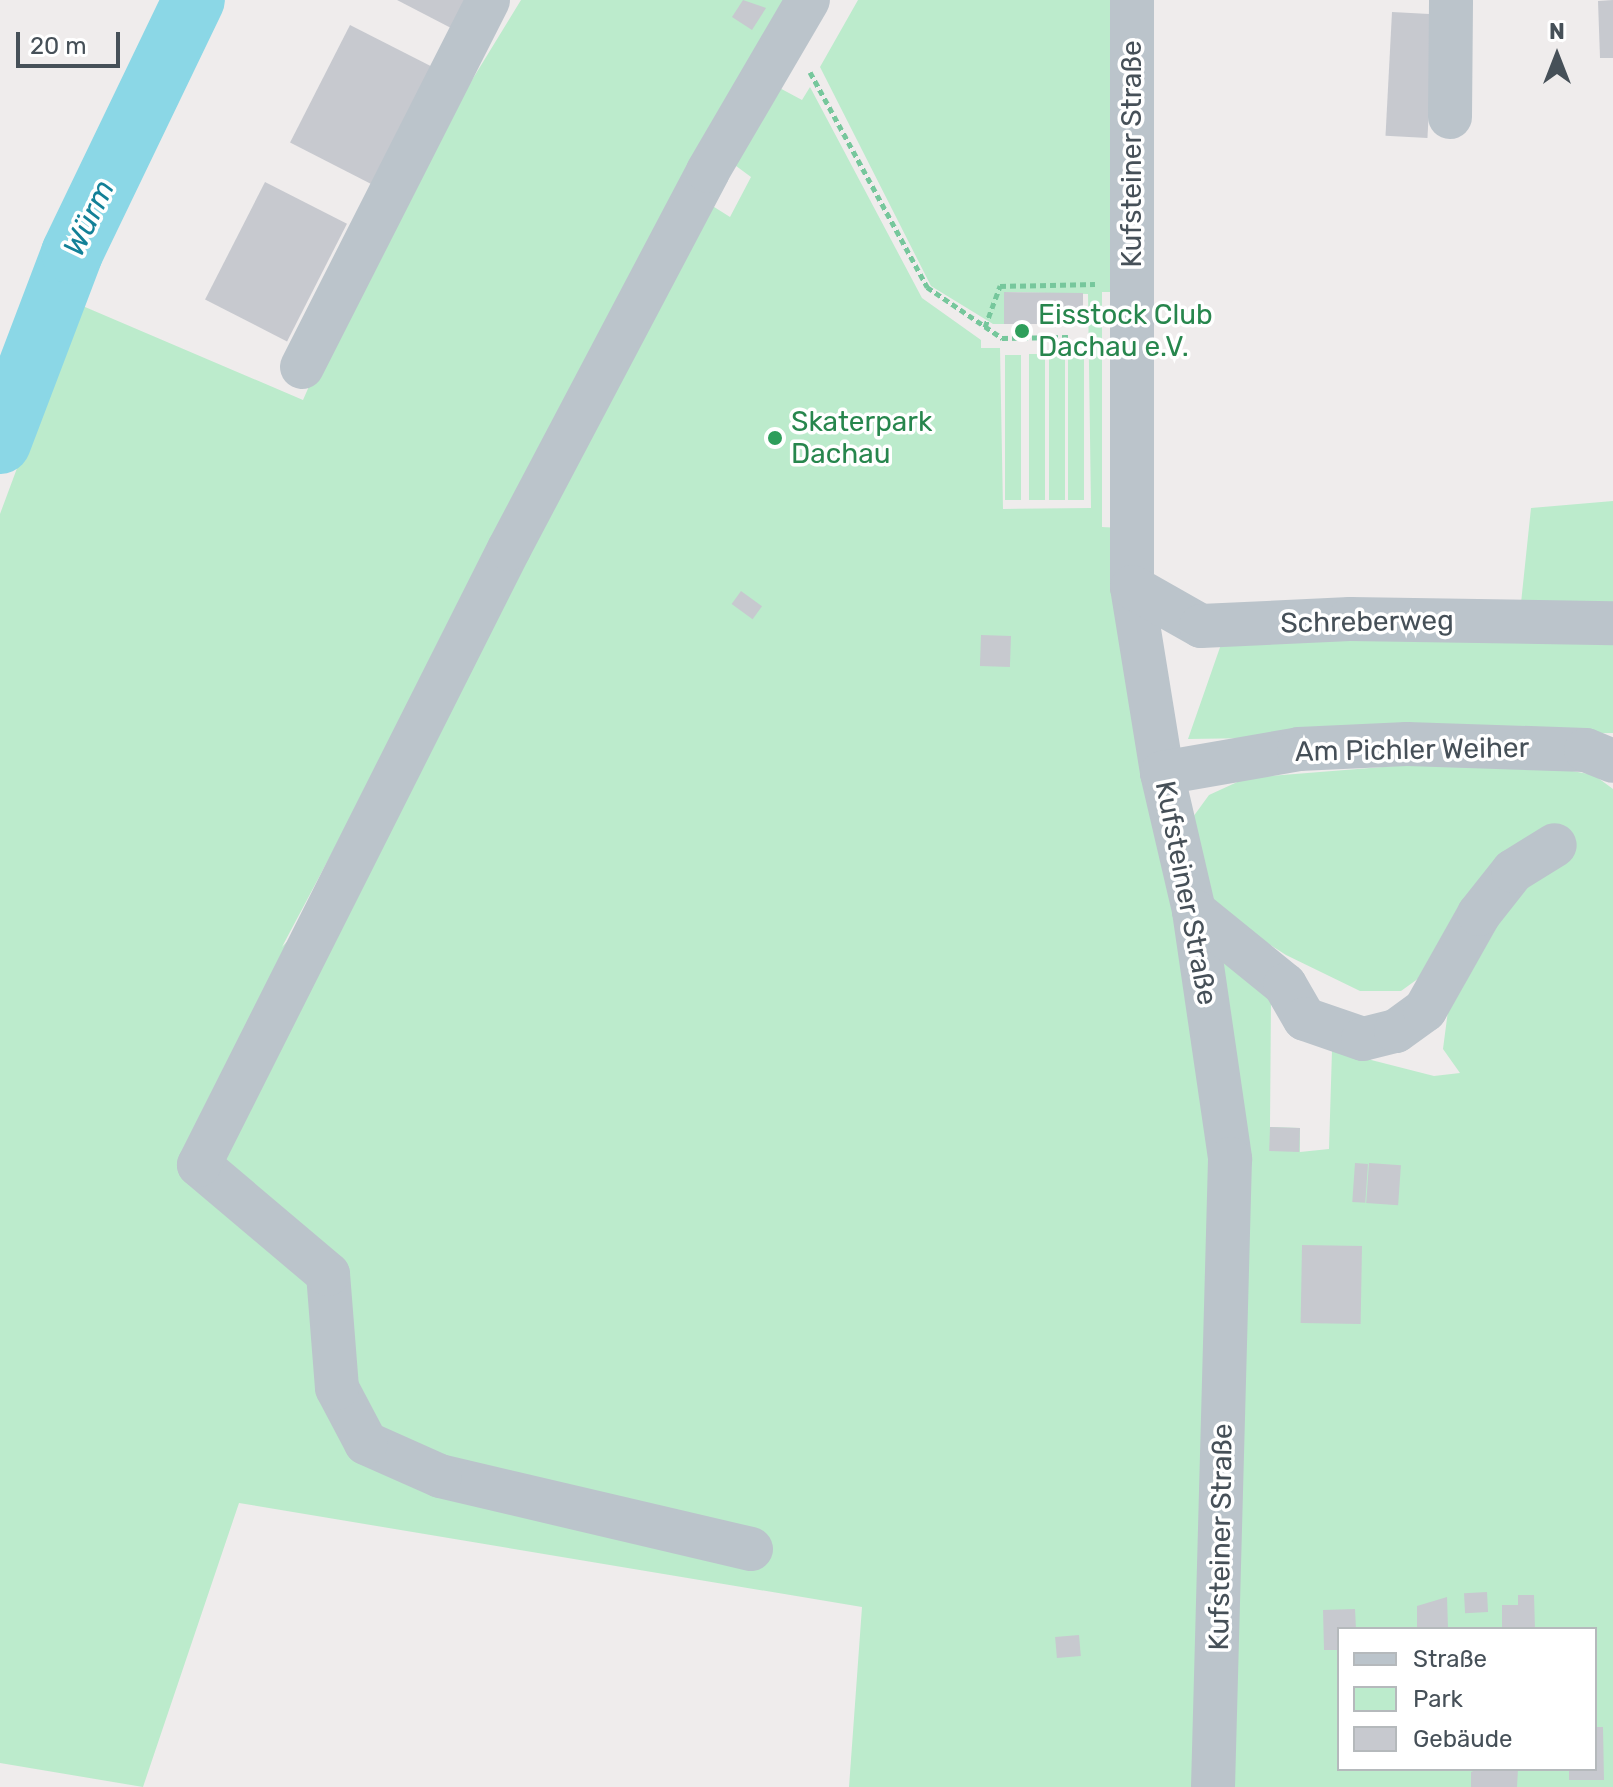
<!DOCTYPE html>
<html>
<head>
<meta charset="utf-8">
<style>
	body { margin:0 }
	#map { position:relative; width:1613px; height:1787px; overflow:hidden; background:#efecec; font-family:Rubik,sans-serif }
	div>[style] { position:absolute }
	.green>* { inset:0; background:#bcebcc; transform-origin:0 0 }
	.river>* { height:62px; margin:-31px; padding:0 31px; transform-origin:31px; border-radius:31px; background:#8bd7e6 }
	.building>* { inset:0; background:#c7c9cf; transform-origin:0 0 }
	.path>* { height:5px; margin-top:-2.5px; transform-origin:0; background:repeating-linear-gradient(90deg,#76c79c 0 6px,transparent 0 10px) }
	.minor>* { height:44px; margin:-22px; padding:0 22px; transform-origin:22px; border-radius:22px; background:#bbc4cb }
	.dots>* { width:22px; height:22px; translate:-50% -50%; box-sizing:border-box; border:4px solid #fff; border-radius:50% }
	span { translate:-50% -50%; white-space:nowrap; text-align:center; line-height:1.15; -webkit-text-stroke:7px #fff; paint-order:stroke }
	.street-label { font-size:28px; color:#465058 }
	.leisure-label { font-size:28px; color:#27864d }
	.left { translate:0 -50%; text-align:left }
	.water-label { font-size:30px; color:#138097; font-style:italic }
	.legend { position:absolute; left:1337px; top:1627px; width:260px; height:144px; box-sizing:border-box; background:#fff; border:2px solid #b5b9bc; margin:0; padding:10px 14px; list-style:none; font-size:24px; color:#465058 }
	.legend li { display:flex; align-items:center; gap:16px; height:40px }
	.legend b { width:40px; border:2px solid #b5b9bc }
	.north { position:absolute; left:1517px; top:16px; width:80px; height:80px; -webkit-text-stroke:6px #fff; paint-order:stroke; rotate:0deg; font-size:22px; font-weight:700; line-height:32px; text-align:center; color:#465058 }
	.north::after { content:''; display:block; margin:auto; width:28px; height:36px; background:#465058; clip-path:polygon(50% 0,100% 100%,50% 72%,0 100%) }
	.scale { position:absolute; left:16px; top:32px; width:104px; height:36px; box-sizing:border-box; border:4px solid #465058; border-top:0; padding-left:10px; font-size:24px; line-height:28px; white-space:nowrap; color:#465058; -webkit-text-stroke:6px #fff; paint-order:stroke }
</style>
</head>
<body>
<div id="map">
	<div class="green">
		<i style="clip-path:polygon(521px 0,784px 0,282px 947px,388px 833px,525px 539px,711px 205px,730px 217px,751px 177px,728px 160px,774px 85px,802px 100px,810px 87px,922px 298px,981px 340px,981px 348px,1000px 348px,1003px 509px,1091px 508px,1088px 294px,1004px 292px,1004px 324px,993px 324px,931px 286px,820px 67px,858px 0,1115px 0,1113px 292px,1102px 292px,1102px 527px,1120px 528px,1216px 1162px,1193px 1787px,849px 1787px,862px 1607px,239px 1503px,143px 1787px,0 1763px,0 514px,78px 304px,303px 400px,340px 316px,434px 142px)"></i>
		<i style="left:1029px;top:354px;width:16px;height:146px"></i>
		<i style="left:1049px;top:354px;width:16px;height:146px"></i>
		<i style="left:1068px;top:354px;width:16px;height:146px"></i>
		<i style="left:1005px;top:355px;width:16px;height:145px"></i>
		<i style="clip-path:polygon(1613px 501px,1613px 733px,1188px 739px,1225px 633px,1519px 622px,1531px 508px)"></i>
		<i style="clip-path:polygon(evenodd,1420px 764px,1534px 764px,1594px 775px,1613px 789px,1613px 1787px,1222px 1787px,1213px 936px,1271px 999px,1270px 1127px,1300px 1128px,1300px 1152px,1329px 1149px,1332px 1050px,1434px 1076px,1460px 1073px,1443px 1049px,1449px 1003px,1419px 978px,1401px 991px,1360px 991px,1286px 955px,1207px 904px,1193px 817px,1209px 795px,1246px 778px,1420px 764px,1339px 1629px,1595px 1629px,1595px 1769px,1339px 1769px,1339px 1629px)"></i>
	</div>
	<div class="river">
		<i style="left:0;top:443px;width:203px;rotate:-69.2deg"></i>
		<i style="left:72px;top:253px;width:281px;rotate:-64.3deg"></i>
	</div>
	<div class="building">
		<i style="clip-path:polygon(397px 0,465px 0,451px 28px)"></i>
		<i style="clip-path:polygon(743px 0,766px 8px,752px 30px,732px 17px)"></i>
		<i style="clip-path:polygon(1613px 0,1613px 58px,1600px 58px,1598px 1px)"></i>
		<i style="left:1392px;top:12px;width:42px;height:124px;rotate:3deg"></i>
		<i style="left:350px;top:25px;width:91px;height:132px;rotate:27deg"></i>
		<i style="left:265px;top:182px;width:92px;height:132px;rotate:27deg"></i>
		<i style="clip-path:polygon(1004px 292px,1083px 293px,1083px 313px,1057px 313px,1057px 324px,1004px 324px)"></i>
		<i style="left:741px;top:591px;width:26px;height:16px;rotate:36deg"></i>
		<i style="left:981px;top:635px;width:30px;height:31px;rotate:2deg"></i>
		<i style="left:1270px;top:1127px;width:30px;height:24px;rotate:2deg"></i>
		<i style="left:1355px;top:1163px;width:13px;height:39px;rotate:4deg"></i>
		<i style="left:1369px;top:1163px;width:32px;height:40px;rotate:4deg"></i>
		<i style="left:1302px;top:1245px;width:60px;height:78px;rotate:1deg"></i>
		<i style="left:1487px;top:1592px;width:20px;height:23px;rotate:87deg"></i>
		<i style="clip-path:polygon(1518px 1595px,1534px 1595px,1535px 1629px,1502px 1629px,1502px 1605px,1518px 1605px)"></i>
		<i style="clip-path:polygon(1447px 1597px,1448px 1629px,1417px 1629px,1417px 1606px)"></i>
		<i style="clip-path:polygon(1355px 1609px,1356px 1629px,1339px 1629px,1339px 1650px,1324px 1650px,1323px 1610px)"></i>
		<i style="left:1079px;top:1635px;width:21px;height:24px;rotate:85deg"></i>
		<i style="clip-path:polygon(1595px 1727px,1603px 1727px,1604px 1780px,1569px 1780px,1569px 1769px,1595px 1769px)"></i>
		<i style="clip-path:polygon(1478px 1769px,1518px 1769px,1517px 1787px,1471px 1787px,1471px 1772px)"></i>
	</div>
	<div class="path">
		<i style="left:810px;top:72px;width:245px;rotate:61.4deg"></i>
		<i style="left:927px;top:287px;width:91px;rotate:34.2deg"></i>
		<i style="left:1002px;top:338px;width:66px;rotate:-0.9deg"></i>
		<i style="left:985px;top:327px;width:44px;rotate:-69.9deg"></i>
		<i style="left:1000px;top:286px;width:95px;rotate:-1.2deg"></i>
	</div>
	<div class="minor">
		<i style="left:1132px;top:0;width:587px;rotate:90deg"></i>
		<i style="left:1132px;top:587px;width:188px;rotate:80.8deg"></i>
		<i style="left:1162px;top:773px;width:142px;rotate:76.9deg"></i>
		<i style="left:1194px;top:911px;width:251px;rotate:81.7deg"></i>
		<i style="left:1230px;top:1159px;width:628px;rotate:91.55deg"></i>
		<i style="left:1450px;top:117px;width:117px;rotate:-89.5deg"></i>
		<i style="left:302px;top:367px;width:411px;rotate:-63.1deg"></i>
		<i style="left:1132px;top:587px;width:79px;rotate:29.5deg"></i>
		<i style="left:1201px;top:626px;width:149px;rotate:-2.7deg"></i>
		<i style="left:1350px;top:619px;width:263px;rotate:0.9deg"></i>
		<i style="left:1162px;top:773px;width:139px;rotate:-9.9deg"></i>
		<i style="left:1299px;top:749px;width:108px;rotate:-2.7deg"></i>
		<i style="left:1407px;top:744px;width:179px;rotate:1.9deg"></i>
		<i style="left:1586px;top:750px;width:29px;rotate:22deg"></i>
		<i style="left:1194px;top:911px;width:117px;rotate:39.1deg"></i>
		<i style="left:1285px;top:985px;width:39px;rotate:60deg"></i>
		<i style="left:1305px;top:1019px;width:61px;rotate:19deg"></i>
		<i style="left:1363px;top:1039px;width:34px;rotate:-14deg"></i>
		<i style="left:1396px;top:1031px;width:36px;rotate:-36deg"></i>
		<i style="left:1425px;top:1010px;width:110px;rotate:-60.6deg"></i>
		<i style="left:1479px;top:914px;width:55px;rotate:-51.7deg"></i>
		<i style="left:1513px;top:871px;width:49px;rotate:-31.8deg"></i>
		<i style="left:751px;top:1549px;width:319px;rotate:-166.8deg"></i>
		<i style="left:440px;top:1476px;width:81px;rotate:-156deg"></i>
		<i style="left:366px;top:1443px;width:62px;rotate:-117.8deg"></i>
		<i style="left:337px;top:1388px;width:114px;rotate:-94.5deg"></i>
		<i style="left:328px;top:1274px;width:169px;rotate:-139.8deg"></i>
		<i style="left:199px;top:1165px;width:690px;rotate:-63.29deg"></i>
		<i style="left:509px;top:549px;width:427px;rotate:-62.2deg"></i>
		<i style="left:708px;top:171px;width:198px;rotate:-59.7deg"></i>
	</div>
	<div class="dots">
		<i style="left:1022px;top:331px;background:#2e9e5b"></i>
		<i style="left:775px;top:438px;background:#2e9e5b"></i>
	</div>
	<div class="street-label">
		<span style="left:1132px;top:154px;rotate:-90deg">Kufsteiner Straße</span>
		<span style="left:1367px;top:622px;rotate:-1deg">Schreberweg</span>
		<span style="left:1412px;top:750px;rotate:-1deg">Am Pichler Weiher</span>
		<span style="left:1186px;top:893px;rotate:79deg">Kufsteiner Straße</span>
		<span style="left:1221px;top:1537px;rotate:-89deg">Kufsteiner Straße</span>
	</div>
	<div class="leisure-label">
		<span class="left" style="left:1038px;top:331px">Eisstock Club<br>Dachau e.V.</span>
		<span class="left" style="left:791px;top:438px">Skaterpark<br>Dachau</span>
	</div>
	<div class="water-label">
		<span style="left:89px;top:218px;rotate:-65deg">Würm</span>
	</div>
	<ul class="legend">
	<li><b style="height:10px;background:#bbc4cb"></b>Straße</li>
	<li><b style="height:22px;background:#bcebcc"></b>Park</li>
	<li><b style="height:22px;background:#c7c9cf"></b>Gebäude</li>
	</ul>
	<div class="north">N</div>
	<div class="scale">20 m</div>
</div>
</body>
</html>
